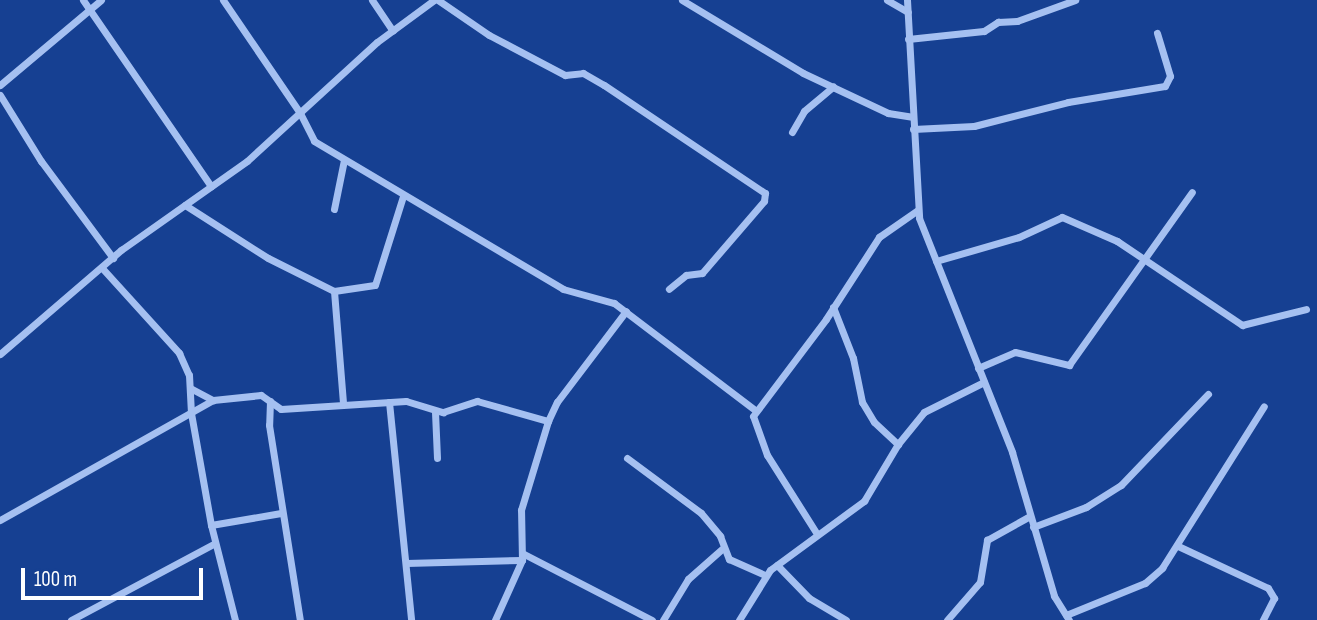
<!DOCTYPE html>
<html>
<head>
<meta charset="utf-8">
<style>
	body { margin:0 }
	#map { position:relative; width:1317px; height:620px; overflow:hidden; background:#164092; font-family:"Sofia Sans Condensed",sans-serif }
	div>[style] { position:absolute }
	.minor>* { height:7px; margin:-3.5px; padding:0 3.5px; transform-origin:3.5px; border-radius:3.5px; background:#a5c0f1 }
	span { translate:-50% -50%; white-space:nowrap; text-align:center; line-height:1.15; -webkit-text-stroke:7px #164092; paint-order:stroke }
	.scale { position:absolute; left:21px; top:568px; width:182px; height:32px; box-sizing:border-box; border:4px solid #fff; border-top:0; padding-left:9px; font-size:21px; line-height:24px; white-space:nowrap; color:#fff; -webkit-text-stroke:5px #164092; paint-order:stroke }
</style>
</head>
<body>
<div id="map">
	<div class="minor">
		<i style="left:83px;top:0;width:226px;rotate:55.5deg"></i>
		<i style="left:223px;top:0;width:137px;rotate:55.7deg"></i>
		<i style="left:300px;top:113px;width:31px;rotate:63deg"></i>
		<i style="left:314px;top:141px;width:290px;rotate:30.7deg"></i>
		<i style="left:563px;top:289px;width:53px;rotate:15.4deg"></i>
		<i style="left:614px;top:303px;width:177px;rotate:37.2deg"></i>
		<i style="left:372px;top:0;width:37px;rotate:56deg"></i>
		<i style="left:438px;top:0;width:62px;rotate:34.5deg"></i>
		<i style="left:489px;top:35px;width:86px;rotate:27.8deg"></i>
		<i style="left:565px;top:75px;width:18px;rotate:-6deg"></i>
		<i style="left:583px;top:73px;width:24px;rotate:30deg"></i>
		<i style="left:604px;top:85px;width:194px;rotate:33.9deg"></i>
		<i style="left:765px;top:193px;width:8px;rotate:97deg"></i>
		<i style="left:764px;top:201px;width:95px;rotate:130.7deg"></i>
		<i style="left:702px;top:273px;width:16px;rotate:173deg"></i>
		<i style="left:686px;top:275px;width:22px;rotate:141deg"></i>
		<i style="left:682px;top:0;width:141px;rotate:31.1deg"></i>
		<i style="left:803px;top:73px;width:94px;rotate:25.2deg"></i>
		<i style="left:888px;top:113px;width:24px;rotate:9deg"></i>
		<i style="left:887px;top:0;width:24px;rotate:30deg"></i>
		<i style="left:907px;top:0;width:218px;rotate:86.8deg"></i>
		<i style="left:919px;top:218px;width:252px;rotate:68.3deg"></i>
		<i style="left:1012px;top:452px;width:150px;rotate:73.7deg"></i>
		<i style="left:1054px;top:596px;width:28px;rotate:58deg"></i>
		<i style="left:908px;top:39px;width:76px;rotate:-6deg"></i>
		<i style="left:984px;top:31px;width:17px;rotate:-33deg"></i>
		<i style="left:998px;top:22px;width:19px;rotate:-3deg"></i>
		<i style="left:1017px;top:21px;width:62px;rotate:-19.9deg"></i>
		<i style="left:0;top:85px;width:132px;rotate:-40.1deg"></i>
		<i style="left:0;top:95px;width:78px;rotate:58.2deg"></i>
		<i style="left:41px;top:161px;width:121px;rotate:53.4deg"></i>
		<i style="left:913px;top:129px;width:61px;rotate:-2.8deg"></i>
		<i style="left:974px;top:126px;width:97px;rotate:-14.3deg"></i>
		<i style="left:1068px;top:102px;width:98px;rotate:-9.4deg"></i>
		<i style="left:1165px;top:86px;width:11px;rotate:-63deg"></i>
		<i style="left:1170px;top:76px;width:45px;rotate:-106.8deg"></i>
		<i style="left:792px;top:132px;width:24px;rotate:-60deg"></i>
		<i style="left:804px;top:111px;width:38px;rotate:-40deg"></i>
		<i style="left:185px;top:205px;width:98px;rotate:32.6deg"></i>
		<i style="left:268px;top:258px;width:74px;rotate:26.6deg"></i>
		<i style="left:334px;top:291px;width:113px;rotate:85.4deg"></i>
		<i style="left:334px;top:209px;width:50px;rotate:-78.5deg"></i>
		<i style="left:936px;top:261px;width:86px;rotate:-16.1deg"></i>
		<i style="left:1019px;top:237px;width:47px;rotate:-24.9deg"></i>
		<i style="left:1062px;top:217px;width:60px;rotate:23.6deg"></i>
		<i style="left:1117px;top:241px;width:151px;rotate:33.9deg"></i>
		<i style="left:1242px;top:325px;width:66px;rotate:-14deg"></i>
		<i style="left:102px;top:268px;width:115px;rotate:47.8deg"></i>
		<i style="left:179px;top:353px;width:24px;rotate:66deg"></i>
		<i style="left:189px;top:375px;width:38px;rotate:87deg"></i>
		<i style="left:191px;top:413px;width:114px;rotate:79.9deg"></i>
		<i style="left:211px;top:525px;width:98px;rotate:75.8deg"></i>
		<i style="left:334px;top:291px;width:41px;rotate:-8.3deg"></i>
		<i style="left:375px;top:285px;width:93px;rotate:-72.5deg"></i>
		<i style="left:833px;top:307px;width:55px;rotate:68.6deg"></i>
		<i style="left:853px;top:358px;width:45px;rotate:78.4deg"></i>
		<i style="left:862px;top:402px;width:23px;rotate:59deg"></i>
		<i style="left:874px;top:422px;width:33px;rotate:43deg"></i>
		<i style="left:0;top:354px;width:160px;rotate:-40.7deg"></i>
		<i style="left:121px;top:250px;width:154px;rotate:-35.2deg"></i>
		<i style="left:247px;top:161px;width:176px;rotate:-42.5deg"></i>
		<i style="left:377px;top:42px;width:71px;rotate:-36.4deg"></i>
		<i style="left:978px;top:368px;width:40px;rotate:-23.4deg"></i>
		<i style="left:1015px;top:352px;width:56px;rotate:13.5deg"></i>
		<i style="left:1069px;top:365px;width:212px;rotate:-54.6deg"></i>
		<i style="left:192px;top:389px;width:24px;rotate:28deg"></i>
		<i style="left:270px;top:401px;width:24px;rotate:92deg"></i>
		<i style="left:269px;top:425px;width:197px;rotate:81deg"></i>
		<i style="left:389px;top:402px;width:219px;rotate:84.2deg"></i>
		<i style="left:435px;top:412px;width:46px;rotate:87.5deg"></i>
		<i style="left:627px;top:458px;width:92px;rotate:36.6deg"></i>
		<i style="left:701px;top:513px;width:30px;rotate:50deg"></i>
		<i style="left:720px;top:536px;width:25px;rotate:69deg"></i>
		<i style="left:729px;top:559px;width:39px;rotate:24deg"></i>
		<i style="left:0;top:520px;width:244px;rotate:-29.4deg"></i>
		<i style="left:213px;top:400px;width:48px;rotate:-5.9deg"></i>
		<i style="left:261px;top:395px;width:24px;rotate:35deg"></i>
		<i style="left:281px;top:409px;width:125px;rotate:-3.7deg"></i>
		<i style="left:406px;top:401px;width:39px;rotate:17deg"></i>
		<i style="left:443px;top:412px;width:36px;rotate:-18deg"></i>
		<i style="left:477px;top:401px;width:74px;rotate:15.7deg"></i>
		<i style="left:211px;top:525px;width:71px;rotate:-9.7deg"></i>
		<i style="left:1033px;top:527px;width:57px;rotate:-20.7deg"></i>
		<i style="left:1086px;top:507px;width:41px;rotate:-32.2deg"></i>
		<i style="left:1121px;top:485px;width:126px;rotate:-46.3deg"></i>
		<i style="left:817px;top:534px;width:93px;rotate:-122.3deg"></i>
		<i style="left:767px;top:455px;width:41px;rotate:-109.7deg"></i>
		<i style="left:753px;top:416px;width:121px;rotate:-53deg"></i>
		<i style="left:826px;top:319px;width:98px;rotate:-57.1deg"></i>
		<i style="left:879px;top:237px;width:47px;rotate:-34.7deg"></i>
		<i style="left:1178px;top:546px;width:99px;rotate:25deg"></i>
		<i style="left:1268px;top:588px;width:12px;rotate:59deg"></i>
		<i style="left:1274px;top:598px;width:25px;rotate:117deg"></i>
		<i style="left:524px;top:554px;width:144px;rotate:27.3deg"></i>
		<i style="left:406px;top:563px;width:116px;rotate:-1.5deg"></i>
		<i style="left:777px;top:565px;width:46px;rotate:45.9deg"></i>
		<i style="left:809px;top:598px;width:43px;rotate:30.7deg"></i>
		<i style="left:1066px;top:615px;width:85px;rotate:-22.1deg"></i>
		<i style="left:1145px;top:583px;width:23px;rotate:-41deg"></i>
		<i style="left:1162px;top:568px;width:191px;rotate:-57.8deg"></i>
		<i style="left:71px;top:620px;width:163px;rotate:-28.1deg"></i>
		<i style="left:495px;top:620px;width:66px;rotate:-65.8deg"></i>
		<i style="left:522px;top:560px;width:50px;rotate:-91.1deg"></i>
		<i style="left:521px;top:510px;width:93px;rotate:-73.1deg"></i>
		<i style="left:548px;top:421px;width:21px;rotate:-65deg"></i>
		<i style="left:557px;top:402px;width:114px;rotate:-52.8deg"></i>
		<i style="left:663px;top:620px;width:48px;rotate:-58.6deg"></i>
		<i style="left:688px;top:579px;width:45px;rotate:-41.4deg"></i>
		<i style="left:739px;top:620px;width:59px;rotate:-58.2deg"></i>
		<i style="left:770px;top:570px;width:117px;rotate:-36.3deg"></i>
		<i style="left:864px;top:501px;width:66px;rotate:-59.2deg"></i>
		<i style="left:898px;top:444px;width:41px;rotate:-50.9deg"></i>
		<i style="left:924px;top:412px;width:67px;rotate:-26.6deg"></i>
		<i style="left:947px;top:620px;width:50px;rotate:-49deg"></i>
		<i style="left:980px;top:582px;width:43px;rotate:-80.5deg"></i>
		<i style="left:987px;top:540px;width:49px;rotate:-29.2deg"></i>
	</div>
	<div class="scale">100 m</div>
</div>
</body>
</html>
